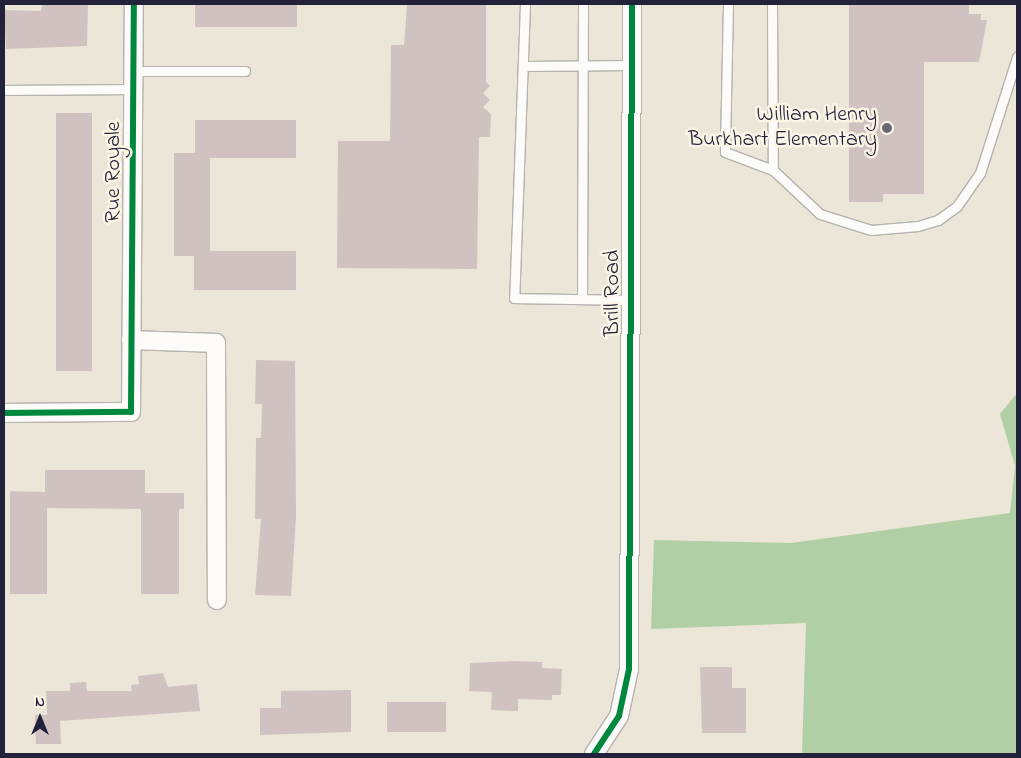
<!DOCTYPE html>
<html>
<head>
<meta charset="utf-8">
<style>
	body { margin:0 }
	#map { position:relative; width:1021px; height:758px; overflow:hidden; background:#ece6d9; font-family:"Indie Flower",sans-serif }
	div>[style] { position:absolute }
	.forest>* { inset:0; background:#b1cfa5 }
	.building>* { inset:0; background:#cfc2c0; transform-origin:0 0 }
	.roads { filter:drop-shadow(1px 0 #b6b2ac) drop-shadow(-1px 0 #b6b2ac) drop-shadow(0 1px #b6b2ac) drop-shadow(0 -1px #b6b2ac) }
	.lane>* { height:9px; margin:-4.5px; padding:0 4.5px; transform-origin:4.5px; border-radius:4.5px; background:#fcfbf9 }
	.street>* { height:18px; margin:-9px; padding:0 9px; transform-origin:9px; border-radius:9px; background:#fcfbf9 }
	.cycleway>* { height:6px; margin:-3px; padding:0 3px; transform-origin:3px; border-radius:3px; background:#00873e }
	.dots>* { width:14px; height:14px; translate:-50% -50%; box-sizing:border-box; border:2px solid #fcf5e5; border-radius:50% }
	span { translate:-50% -50%; white-space:nowrap; text-align:center; line-height:1.15; -webkit-text-stroke:5px #fcf5e5; paint-order:stroke }
	.poi-label { font-size:22px; color:#22223b }
	.right { translate:-100% -50%; text-align:right }
	.street-label { font-size:22px; color:#22223b }
	.frame { position:absolute; inset:0; border:5px solid #22223b; pointer-events:none }
	.north { position:absolute; left:15px; top:693px; width:50px; height:50px; -webkit-text-stroke:4px #fcf5e5; paint-order:stroke; rotate:0deg; font-size:14px; font-weight:700; line-height:20px; text-align:center; color:#22223b }
	.north::after { content:''; display:block; margin:auto; width:18px; height:22px; background:#22223b; clip-path:polygon(50% 0,100% 100%,50% 72%,0 100%) }
</style>
</head>
<body>
<div id="map">
	<div class="forest">
		<i style="clip-path:polygon(1017px 393px,1017px 754px,802px 754px,806px 623px,651px 629px,654px 540px,791px 543px,1010px 513px,1015px 466px,1000px 414px)"></i>
	</div>
	<div class="building">
		<i style="clip-path:polygon(42px 4px,88px 4px,87px 46px,6px 49px,4px 10px,41px 11px)"></i>
		<i style="left:195px;top:4px;width:102px;height:23px"></i>
		<i style="clip-path:polygon(407px 4px,486px 4px,486px 82px,490px 86px,483px 93px,490px 100px,483px 107px,491px 114px,490px 137px,479px 137px,477px 269px,337px 268px,338px 141px,390px 141px,391px 45px,404px 45px)"></i>
		<i style="clip-path:polygon(849px 4px,969px 4px,969px 14px,981px 14px,981px 20px,987px 20px,979px 62px,924px 62px,924px 194px,883px 194px,883px 202px,849px 202px)"></i>
		<i style="left:56px;top:113px;width:36px;height:258px"></i>
		<i style="clip-path:polygon(195px 120px,296px 120px,296px 158px,210px 158px,210px 251px,296px 251px,296px 290px,194px 290px,194px 256px,174px 256px,174px 153px,195px 153px)"></i>
		<i style="clip-path:polygon(256px 360px,295px 361px,296px 516px,291px 596px,255px 595px,261px 519px,255px 519px,256px 438px,261px 438px,262px 404px,255px 404px)"></i>
		<i style="clip-path:polygon(45px 470px,145px 470px,145px 493px,184px 493px,184px 509px,179px 509px,179px 594px,141px 594px,141px 509px,47px 508px,47px 594px,10px 594px,10px 491px,45px 492px)"></i>
		<i style="clip-path:polygon(514px 661px,542px 662px,542px 668px,562px 669px,561px 695px,552px 695px,552px 700px,518px 699px,518px 711px,491px 710px,492px 692px,469px 691px,470px 663px)"></i>
		<i style="clip-path:polygon(700px 667px,732px 667px,732px 688px,746px 688px,746px 733px,702px 733px)"></i>
		<i style="clip-path:polygon(163px 673px,168px 687px,197px 684px,200px 711px,60px 721px,61px 744px,36px 744px,35px 715px,47px 715px,46px 691px,70px 691px,70px 683px,86px 682px,87px 691px,132px 691px,131px 685px,139px 684px,138px 676px)"></i>
		<i style="clip-path:polygon(351px 690px,351px 732px,260px 735px,260px 708px,281px 708px,281px 691px)"></i>
		<i style="left:387px;top:702px;width:59px;height:30px"></i>
	</div>
	<div class="roads">
		<div class="lane">
			<i style="left:525px;top:4px;width:294px;rotate:92.1deg"></i>
			<i style="left:514px;top:298px;width:117px;rotate:1deg"></i>
			<i style="left:728px;top:4px;width:148px;rotate:91.2deg"></i>
			<i style="left:725px;top:152px;width:51px;rotate:20.6deg"></i>
			<i style="left:773px;top:170px;width:64px;rotate:43.1deg"></i>
			<i style="left:820px;top:214px;width:53px;rotate:17.4deg"></i>
			<i style="left:871px;top:230px;width:47px;rotate:-4.9deg"></i>
			<i style="left:918px;top:226px;width:21px;rotate:-17deg"></i>
			<i style="left:938px;top:220px;width:24px;rotate:-36deg"></i>
			<i style="left:957px;top:206px;width:40px;rotate:-55.1deg"></i>
			<i style="left:980px;top:173px;width:122px;rotate:-72.3deg"></i>
			<i style="left:772px;top:4px;width:166px;rotate:89.7deg"></i>
			<i style="left:525px;top:66px;width:107px;rotate:-0.5deg"></i>
			<i style="left:133px;top:71px;width:112px"></i>
			<i style="left:4px;top:90px;width:129px;rotate:-0.4deg"></i>
			<i style="left:582px;top:299px;width:295px;rotate:-89.8deg"></i>
		</div>
		<div class="street">
			<i style="left:131px;top:340px;width:85px;rotate:2deg"></i>
			<i style="left:216px;top:343px;width:257px;rotate:89.8deg"></i>
			<i style="left:4px;top:413px;width:127px;rotate:-0.5deg"></i>
			<i style="left:131px;top:412px;width:408px;rotate:-89.6deg"></i>
			<i style="left:594px;top:754px;width:45px;rotate:-56.7deg"></i>
			<i style="left:619px;top:716px;width:48px;rotate:-78deg"></i>
			<i style="left:629px;top:669px;width:665px;rotate:-89.74deg"></i>
		</div>
	</div>
	<div class="cycleway">
		<i style="left:4px;top:413px;width:127px;rotate:-0.5deg"></i>
		<i style="left:131px;top:412px;width:408px;rotate:-89.6deg"></i>
		<i style="left:594px;top:754px;width:45px;rotate:-56.7deg"></i>
		<i style="left:619px;top:716px;width:48px;rotate:-78deg"></i>
		<i style="left:629px;top:669px;width:665px;rotate:-89.74deg"></i>
	</div>
	<div class="dots">
		<i style="left:887px;top:128px;background:#696772"></i>
	</div>
	<div class="poi-label">
		<span class="right" style="left:877px;top:128px">William Henry<br>Burkhart Elementary</span>
	</div>
	<div class="street-label">
		<span style="left:115px;top:172px;rotate:-90deg">Rue Royale</span>
		<span style="left:614px;top:293px;rotate:-90deg">Brill Road</span>
	</div>
	<div class="frame"></div>
	<div class="north">N</div>
</div>
</body>
</html>
